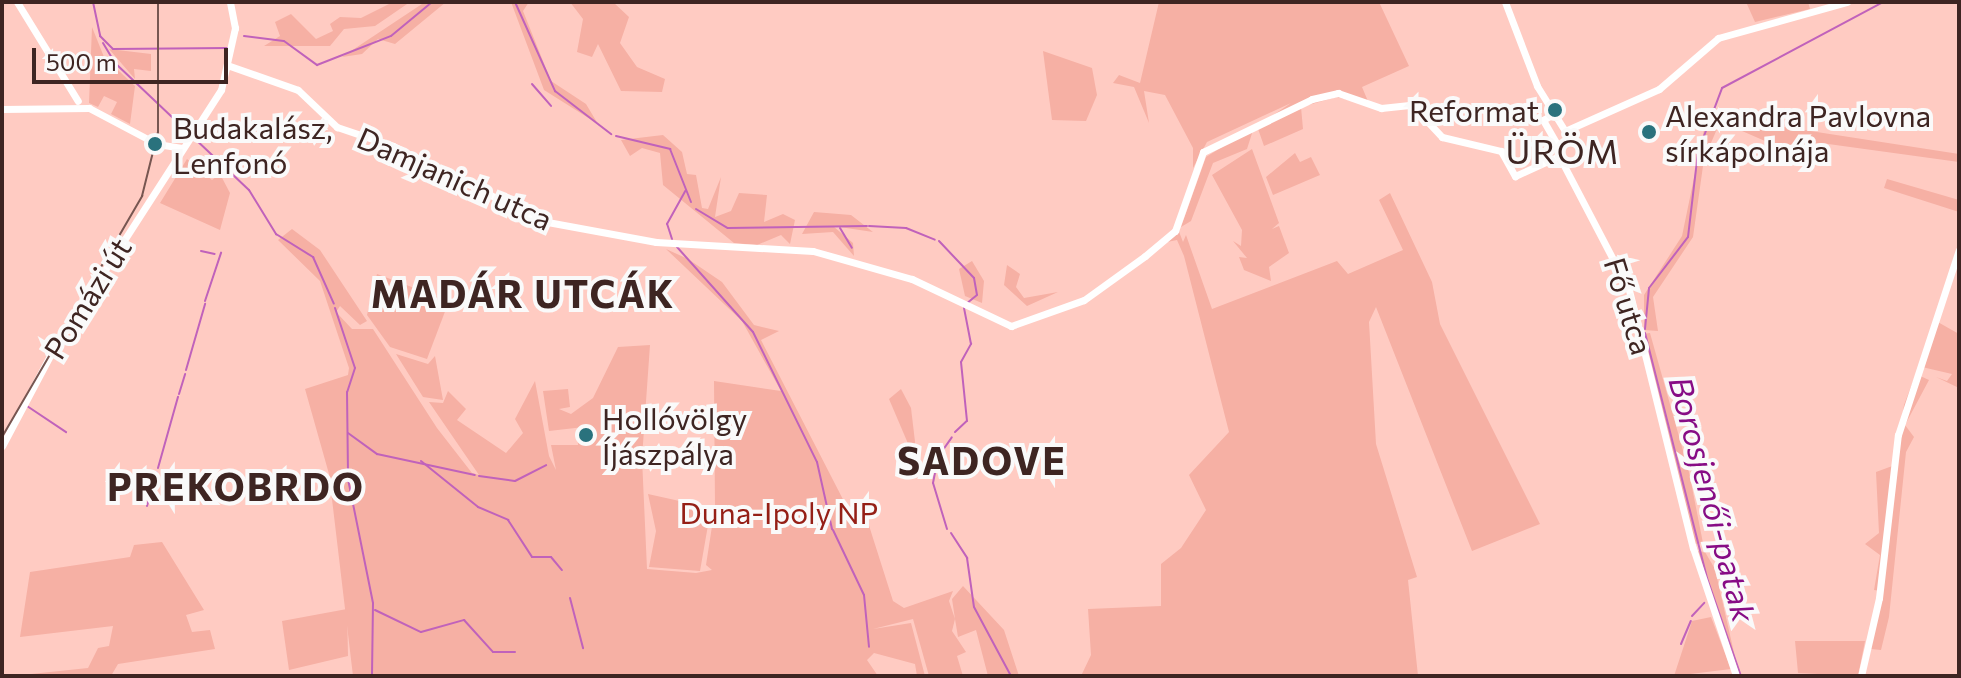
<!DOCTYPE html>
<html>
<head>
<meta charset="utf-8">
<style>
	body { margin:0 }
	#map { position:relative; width:1961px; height:678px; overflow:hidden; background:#ffcbc2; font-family:Commissioner,sans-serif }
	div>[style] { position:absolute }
	.green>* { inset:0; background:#f6b0a4 }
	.stream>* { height:2px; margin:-1px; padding:0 1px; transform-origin:1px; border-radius:1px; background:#c062bb }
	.secondary>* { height:7px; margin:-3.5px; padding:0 3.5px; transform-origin:3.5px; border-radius:3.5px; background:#fff }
	.tram>* { height:2px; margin:-1px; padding:0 1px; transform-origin:1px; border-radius:1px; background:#775651 }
	.dots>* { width:22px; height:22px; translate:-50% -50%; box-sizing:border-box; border:4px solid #fafafa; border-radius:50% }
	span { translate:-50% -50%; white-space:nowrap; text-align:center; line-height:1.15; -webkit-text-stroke:8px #fafafa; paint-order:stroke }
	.poi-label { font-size:30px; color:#3e2522 }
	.right { translate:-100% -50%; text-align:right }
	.left { translate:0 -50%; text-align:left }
	.street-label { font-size:30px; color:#3e2522 }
	.park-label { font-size:30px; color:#951f16 }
	.water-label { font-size:32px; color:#870c85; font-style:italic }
	.quarter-label { font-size:34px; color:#3e2522; letter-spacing:2px }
	.district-label { font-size:38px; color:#3e2522; font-weight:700; letter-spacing:2px }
	.frame { position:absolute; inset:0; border:4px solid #3e2522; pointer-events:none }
	.scale { position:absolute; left:32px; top:48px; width:196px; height:36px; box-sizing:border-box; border:4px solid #3e2522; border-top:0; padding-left:10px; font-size:24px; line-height:28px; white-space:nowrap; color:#3e2522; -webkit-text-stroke:6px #fafafa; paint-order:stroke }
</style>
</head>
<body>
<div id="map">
	<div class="green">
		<i style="clip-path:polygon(393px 2px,410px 2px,375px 26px,344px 29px,330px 46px,264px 46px,280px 36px,275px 22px,291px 14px,316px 39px,333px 31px,330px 24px,340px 17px,361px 18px)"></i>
		<i style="clip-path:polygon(425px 2px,446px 2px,395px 44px,378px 39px,362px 54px,342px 57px)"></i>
		<i style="clip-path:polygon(511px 2px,529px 2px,523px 11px,551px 81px,586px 104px,598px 124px,544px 90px)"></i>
		<i style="clip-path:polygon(570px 2px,613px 2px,629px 17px,620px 43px,637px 67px,665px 79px,662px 92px,621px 91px,598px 44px,592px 57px,577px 52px,583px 19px)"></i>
		<i style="clip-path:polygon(1159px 2px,1379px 2px,1409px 66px,1362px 87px,1370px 106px,1337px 97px,1301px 107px,1303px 129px,1264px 146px,1257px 126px,1291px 103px,1207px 142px,1193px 168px,1193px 148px,1165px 95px,1144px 91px,1149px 123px,1134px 87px,1113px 83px,1119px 75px,1140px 83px)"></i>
		<i style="clip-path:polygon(1746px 2px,1808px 2px,1810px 9px,1755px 22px)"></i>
		<i style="clip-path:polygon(92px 27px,104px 57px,135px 86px,130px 124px,111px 114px,117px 102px,104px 96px,98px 107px,89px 103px)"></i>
		<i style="clip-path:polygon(109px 49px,151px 54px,151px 71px,134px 69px,135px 79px)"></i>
		<i style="clip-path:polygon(1043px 51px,1092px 68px,1097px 95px,1086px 121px,1052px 120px)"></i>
		<i style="clip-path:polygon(1707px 115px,1959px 154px,1959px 162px,1821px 143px,1805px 143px,1800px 156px,1742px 131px,1717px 129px,1704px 159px,1693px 237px,1653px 297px,1658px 331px,1644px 330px,1644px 295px,1682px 236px)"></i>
		<i style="clip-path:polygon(1254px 127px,1247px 149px,1213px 163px,1191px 221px,1181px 227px,1206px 157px)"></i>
		<i style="clip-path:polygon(663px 135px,682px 152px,687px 174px,696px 175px,702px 208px,708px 209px,721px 177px,715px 217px,731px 211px,739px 193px,767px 195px,764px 222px,783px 214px,795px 220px,790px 244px,781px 235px,757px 245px,734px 243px,663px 185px,660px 153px,642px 148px,630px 156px,621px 140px)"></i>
		<i style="clip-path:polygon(1252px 149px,1279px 223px,1272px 229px,1279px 226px,1289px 253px,1269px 267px,1271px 281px,1244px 270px,1239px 257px,1247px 258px,1233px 241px,1241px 246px,1242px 230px,1212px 175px)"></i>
		<i style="clip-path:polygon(1295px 153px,1300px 162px,1311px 157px,1320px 175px,1273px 195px,1266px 177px)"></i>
		<i style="clip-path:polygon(187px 159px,212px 180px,220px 174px,230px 193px,220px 230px,160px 203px)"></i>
		<i style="clip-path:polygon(1887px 179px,1959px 200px,1959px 212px,1884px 188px)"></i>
		<i style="clip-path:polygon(1390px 193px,1432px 282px,1440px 324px,1540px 524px,1472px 551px,1376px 307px,1369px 322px,1376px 444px,1417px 577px,1408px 580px,1418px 676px,1081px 676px,1091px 655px,1088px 609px,1161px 606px,1161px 564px,1181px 548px,1206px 510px,1189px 475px,1229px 432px,1184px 256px,1177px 240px,1167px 242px,1178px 229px,1183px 242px,1186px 235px,1212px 309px,1337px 261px,1348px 274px,1403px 250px,1379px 200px)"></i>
		<i style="clip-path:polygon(814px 212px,851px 215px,873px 232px,833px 226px,853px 243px,854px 256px,833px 232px,802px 234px)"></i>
		<i style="clip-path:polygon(292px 229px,320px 250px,367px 321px,360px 325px,340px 306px,336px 312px,352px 329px,373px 329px,437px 428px,472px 473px,479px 475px,429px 402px,443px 403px,448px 391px,466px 409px,457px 420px,506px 453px,523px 433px,515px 419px,535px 381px,549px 456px,556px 470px,551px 445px,578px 445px,577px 429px,584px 427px,549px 431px,543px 391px,568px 389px,570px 407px,559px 409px,571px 414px,593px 398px,618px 347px,650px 345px,642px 458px,647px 569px,696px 573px,712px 570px,706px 565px,715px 507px,714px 381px,781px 391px,742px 321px,666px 249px,688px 259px,722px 282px,754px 325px,779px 331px,761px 340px,850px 513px,865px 513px,893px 601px,904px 608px,953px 591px,949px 601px,955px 619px,952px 599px,963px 586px,1004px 630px,1019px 676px,988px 676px,976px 630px,958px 637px,955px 619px,952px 631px,966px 652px,957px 656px,963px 676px,929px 676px,913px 619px,873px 629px,911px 623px,925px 676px,917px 676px,915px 664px,874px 653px,867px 660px,878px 676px,353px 676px,329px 474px,305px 389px,348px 375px,349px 368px,320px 281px,278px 240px)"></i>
		<i style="clip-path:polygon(972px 261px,984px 281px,982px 303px,965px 296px,959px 269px)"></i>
		<i style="clip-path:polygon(1007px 265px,1020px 274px,1016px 287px,1024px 298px,1058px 292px,1027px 306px,1004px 285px)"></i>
		<i style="clip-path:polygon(377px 274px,449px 301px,427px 359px,390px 347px,367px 315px)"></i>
		<i style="clip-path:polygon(1936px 321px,1959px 334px,1959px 388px,1936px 377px,1947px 381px,1952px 374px,1922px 367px,1918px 375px,1929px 380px,1905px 425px,1914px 437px,1906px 452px,1889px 617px,1881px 650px,1871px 649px,1881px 591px,1874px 590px,1880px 555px,1865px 544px,1879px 533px,1876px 472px,1895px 465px,1904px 405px)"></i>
		<i style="clip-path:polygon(1650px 333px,1689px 472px,1703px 543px,1695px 544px,1643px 334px)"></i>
		<i style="clip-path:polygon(396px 354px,428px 364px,435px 356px,443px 400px,423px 397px)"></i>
		<i style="clip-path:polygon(901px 389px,911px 408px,918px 467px,889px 399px)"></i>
		<i style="clip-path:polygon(648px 494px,711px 508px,700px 571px,649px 567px,656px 531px)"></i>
		<i style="clip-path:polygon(162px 542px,204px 610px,186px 615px,192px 632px,210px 630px,215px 649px,118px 664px,111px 676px,12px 676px,88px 668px,98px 648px,109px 646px,113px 626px,20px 637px,30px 572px,130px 557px,134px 545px)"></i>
		<i style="clip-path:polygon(1696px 551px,1705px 552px,1715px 569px,1735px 657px)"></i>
		<i style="clip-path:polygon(347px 609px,348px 656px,289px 670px,282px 621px)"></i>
		<i style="clip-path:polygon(1711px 617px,1731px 669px,1674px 676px,1692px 621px)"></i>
		<i style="clip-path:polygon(1795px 641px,1865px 641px,1858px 676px,1798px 673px)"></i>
	</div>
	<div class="stream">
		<i style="left:93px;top:2px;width:35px;rotate:78deg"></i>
		<i style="left:100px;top:36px;width:18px;rotate:45deg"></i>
		<i style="left:113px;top:49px;width:114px;rotate:-0.5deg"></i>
		<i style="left:515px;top:2px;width:98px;rotate:65.8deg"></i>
		<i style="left:555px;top:91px;width:71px;rotate:37.5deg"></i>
		<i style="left:244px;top:36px;width:40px;rotate:7.1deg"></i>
		<i style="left:284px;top:41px;width:41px;rotate:36deg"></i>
		<i style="left:317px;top:65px;width:79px;rotate:-21.4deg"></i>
		<i style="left:391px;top:36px;width:53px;rotate:-39.7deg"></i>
		<i style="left:103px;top:43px;width:23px;rotate:59deg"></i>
		<i style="left:115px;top:63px;width:185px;rotate:43.5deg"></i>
		<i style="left:249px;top:190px;width:52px;rotate:58.5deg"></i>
		<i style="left:276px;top:234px;width:44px;rotate:31.9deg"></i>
		<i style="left:313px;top:257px;width:51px;rotate:65.9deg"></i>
		<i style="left:532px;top:84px;width:29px;rotate:49deg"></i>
		<i style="left:616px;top:136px;width:56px;rotate:13.5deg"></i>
		<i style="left:670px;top:149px;width:57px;rotate:68.4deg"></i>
		<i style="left:696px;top:209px;width:37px;rotate:31deg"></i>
		<i style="left:728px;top:228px;width:139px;rotate:-0.8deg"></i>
		<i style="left:869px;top:226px;width:37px;rotate:3deg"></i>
		<i style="left:906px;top:228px;width:31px;rotate:22deg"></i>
		<i style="left:840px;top:228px;width:23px;rotate:59deg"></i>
		<i style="left:672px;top:239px;width:16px;rotate:-108deg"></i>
		<i style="left:667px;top:224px;width:38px;rotate:-61deg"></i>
		<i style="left:939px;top:241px;width:51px;rotate:46.6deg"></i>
		<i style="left:974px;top:278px;width:17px;rotate:80deg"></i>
		<i style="left:977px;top:295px;width:13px;rotate:141deg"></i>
		<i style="left:677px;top:247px;width:114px;rotate:48.2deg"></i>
		<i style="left:753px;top:332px;width:145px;rotate:63.8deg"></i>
		<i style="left:817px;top:462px;width:69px;rotate:77.4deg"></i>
		<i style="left:201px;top:251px;width:14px;rotate:12deg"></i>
		<i style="left:205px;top:301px;width:51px;rotate:-71.6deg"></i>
		<i style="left:335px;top:308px;width:63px;rotate:71.6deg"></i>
		<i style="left:355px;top:368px;width:25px;rotate:108deg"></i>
		<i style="left:347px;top:392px;width:87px;rotate:89.3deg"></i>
		<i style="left:348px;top:479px;width:126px;rotate:78.6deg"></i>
		<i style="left:373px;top:603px;width:73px;rotate:90.8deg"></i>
		<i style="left:1645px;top:329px;width:41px;rotate:-84.4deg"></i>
		<i style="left:1649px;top:288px;width:64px;rotate:-52.6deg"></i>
		<i style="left:1688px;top:237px;width:86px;rotate:-83.3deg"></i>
		<i style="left:1698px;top:152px;width:68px;rotate:-69.4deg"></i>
		<i style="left:1722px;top:88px;width:183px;rotate:-28.1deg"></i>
		<i style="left:1645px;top:333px;width:253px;rotate:75.8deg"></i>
		<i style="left:1707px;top:578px;width:104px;rotate:70.9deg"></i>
		<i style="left:186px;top:370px;width:69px;rotate:-73.9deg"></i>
		<i style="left:179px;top:394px;width:21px;rotate:-73deg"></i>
		<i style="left:27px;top:406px;width:47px;rotate:33.7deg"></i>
		<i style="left:955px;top:432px;width:16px;rotate:-43deg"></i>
		<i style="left:967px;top:421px;width:59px;rotate:-95.8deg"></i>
		<i style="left:961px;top:362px;width:21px;rotate:-61deg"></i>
		<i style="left:971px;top:344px;width:37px;rotate:-101deg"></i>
		<i style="left:348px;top:433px;width:36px;rotate:36deg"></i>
		<i style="left:377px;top:454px;width:100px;rotate:12.1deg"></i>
		<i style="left:421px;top:461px;width:73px;rotate:38.9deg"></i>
		<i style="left:478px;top:507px;width:33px;rotate:23deg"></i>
		<i style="left:508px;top:520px;width:44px;rotate:57deg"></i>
		<i style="left:532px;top:557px;width:19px"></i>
		<i style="left:551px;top:557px;width:17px;rotate:50deg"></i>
		<i style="left:158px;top:468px;width:74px;rotate:-74.3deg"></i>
		<i style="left:479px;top:476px;width:36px;rotate:8deg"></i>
		<i style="left:515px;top:481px;width:35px;rotate:-27deg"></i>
		<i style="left:147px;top:506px;width:35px;rotate:-74deg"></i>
		<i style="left:947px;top:529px;width:48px;rotate:-106.9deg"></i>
		<i style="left:933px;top:483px;width:26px;rotate:-79deg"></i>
		<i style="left:938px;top:457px;width:24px;rotate:-55deg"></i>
		<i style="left:833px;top:530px;width:72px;rotate:64.5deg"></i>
		<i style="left:864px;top:595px;width:52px;rotate:84.5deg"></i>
		<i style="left:951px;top:533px;width:30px;rotate:57deg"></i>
		<i style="left:967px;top:558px;width:49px;rotate:81.9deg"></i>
		<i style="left:974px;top:607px;width:78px;rotate:61.8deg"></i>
		<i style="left:570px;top:598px;width:52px;rotate:75.4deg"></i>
		<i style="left:375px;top:610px;width:51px;rotate:25.6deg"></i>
		<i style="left:421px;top:632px;width:45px;rotate:-15.6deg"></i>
		<i style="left:464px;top:620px;width:43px;rotate:47.8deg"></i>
		<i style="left:493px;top:652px;width:22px"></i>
		<i style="left:1692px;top:616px;width:18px;rotate:-47deg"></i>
		<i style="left:1681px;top:644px;width:25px;rotate:-67deg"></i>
	</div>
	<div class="secondary">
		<i style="left:17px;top:2px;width:116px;rotate:58.4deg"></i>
		<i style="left:1505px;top:2px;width:90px;rotate:69.1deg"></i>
		<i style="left:1537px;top:86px;width:53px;rotate:58.1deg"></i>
		<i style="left:227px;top:65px;width:75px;rotate:19.4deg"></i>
		<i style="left:298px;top:90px;width:54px;rotate:43.5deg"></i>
		<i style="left:337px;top:127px;width:59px;rotate:18.7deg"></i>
		<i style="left:393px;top:146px;width:167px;rotate:26.7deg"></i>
		<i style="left:542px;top:221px;width:116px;rotate:10.4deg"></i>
		<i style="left:656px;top:242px;width:157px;rotate:3.3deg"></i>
		<i style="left:813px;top:251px;width:103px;rotate:15.8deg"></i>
		<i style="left:912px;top:279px;width:110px;rotate:25.4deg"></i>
		<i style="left:1011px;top:326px;width:77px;rotate:-19.6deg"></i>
		<i style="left:1084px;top:300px;width:75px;rotate:-35.8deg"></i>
		<i style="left:1145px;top:256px;width:39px;rotate:-40deg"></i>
		<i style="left:1175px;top:231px;width:84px;rotate:-70.5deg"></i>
		<i style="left:1203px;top:152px;width:121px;rotate:-25.9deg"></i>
		<i style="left:1312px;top:99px;width:27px;rotate:-13deg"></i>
		<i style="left:1338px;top:93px;width:46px;rotate:19.2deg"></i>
		<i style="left:1381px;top:108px;width:31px;rotate:-6deg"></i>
		<i style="left:1412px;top:105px;width:44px;rotate:46.8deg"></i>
		<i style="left:1442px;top:137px;width:61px;rotate:13.3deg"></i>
		<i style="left:1501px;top:151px;width:29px;rotate:61deg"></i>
		<i style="left:1515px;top:176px;width:48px;rotate:-24.4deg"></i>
		<i style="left:2px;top:109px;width:87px;rotate:-0.7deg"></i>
		<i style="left:89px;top:108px;width:77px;rotate:27.9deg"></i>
		<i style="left:157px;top:144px;width:25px;rotate:9deg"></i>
		<i style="left:1553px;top:114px;width:12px;rotate:149deg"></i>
		<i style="left:1543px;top:120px;width:34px;rotate:60deg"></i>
		<i style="left:1565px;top:131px;width:103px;rotate:-24.1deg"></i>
		<i style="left:1659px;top:89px;width:78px;rotate:-40.8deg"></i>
		<i style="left:1718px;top:38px;width:134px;rotate:-15.6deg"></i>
		<i style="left:1559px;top:156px;width:151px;rotate:62.4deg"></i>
		<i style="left:1629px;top:290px;width:266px;rotate:76.1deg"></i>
		<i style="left:1693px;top:548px;width:135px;rotate:71.4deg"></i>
		<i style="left:2px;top:446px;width:106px;rotate:-62deg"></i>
		<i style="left:52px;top:352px;width:312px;rotate:-57.2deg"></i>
		<i style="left:221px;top:90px;width:64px;rotate:-77.3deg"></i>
		<i style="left:235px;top:28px;width:26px;rotate:-101deg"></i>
		<i style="left:1861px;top:676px;width:80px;rotate:-77deg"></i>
		<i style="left:1879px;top:598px;width:164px;rotate:-83.4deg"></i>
		<i style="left:1898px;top:435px;width:195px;rotate:-71.8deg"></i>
	</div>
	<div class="tram">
		<i style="left:2px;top:437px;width:279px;rotate:-59.8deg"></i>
		<i style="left:142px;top:196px;width:66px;rotate:-76deg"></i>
		<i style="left:158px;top:132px;width:130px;rotate:-90deg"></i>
	</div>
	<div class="dots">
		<i style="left:1555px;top:110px;background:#2a727d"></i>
		<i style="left:1649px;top:132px;background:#2a727d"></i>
		<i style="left:155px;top:144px;background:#2a727d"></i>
		<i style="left:586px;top:435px;background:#2a727d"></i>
	</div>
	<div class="poi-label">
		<span class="right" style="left:1539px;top:110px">Reformat</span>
		<span class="left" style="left:1665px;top:132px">Alexandra Pavlovna<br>sírkápolnája</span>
		<span class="left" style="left:173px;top:144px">Budakalász,<br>Lenfonó</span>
		<span class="left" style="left:602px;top:435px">Hollóvölgy<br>Íjászpálya</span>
	</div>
	<div class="street-label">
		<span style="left:455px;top:178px;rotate:24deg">Damjanich utca</span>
		<span style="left:87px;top:298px;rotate:-58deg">Pomázi út</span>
		<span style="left:1629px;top:306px;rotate:73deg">Fő utca</span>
	</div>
	<div class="park-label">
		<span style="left:779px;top:512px">Duna-Ipoly NP</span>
	</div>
	<div class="water-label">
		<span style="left:1713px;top:499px;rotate:75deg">Borosjenői-patak</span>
	</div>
	<div class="quarter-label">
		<span style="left:1563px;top:151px">ÜRÖM</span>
	</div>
	<div class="district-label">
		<span style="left:523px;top:293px">MADÁR UTCÁK</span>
		<span style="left:982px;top:460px">SADOVE</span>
		<span style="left:236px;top:486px">PREKOBRDO</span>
	</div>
	<div class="frame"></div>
	<div class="scale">500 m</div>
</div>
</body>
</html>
